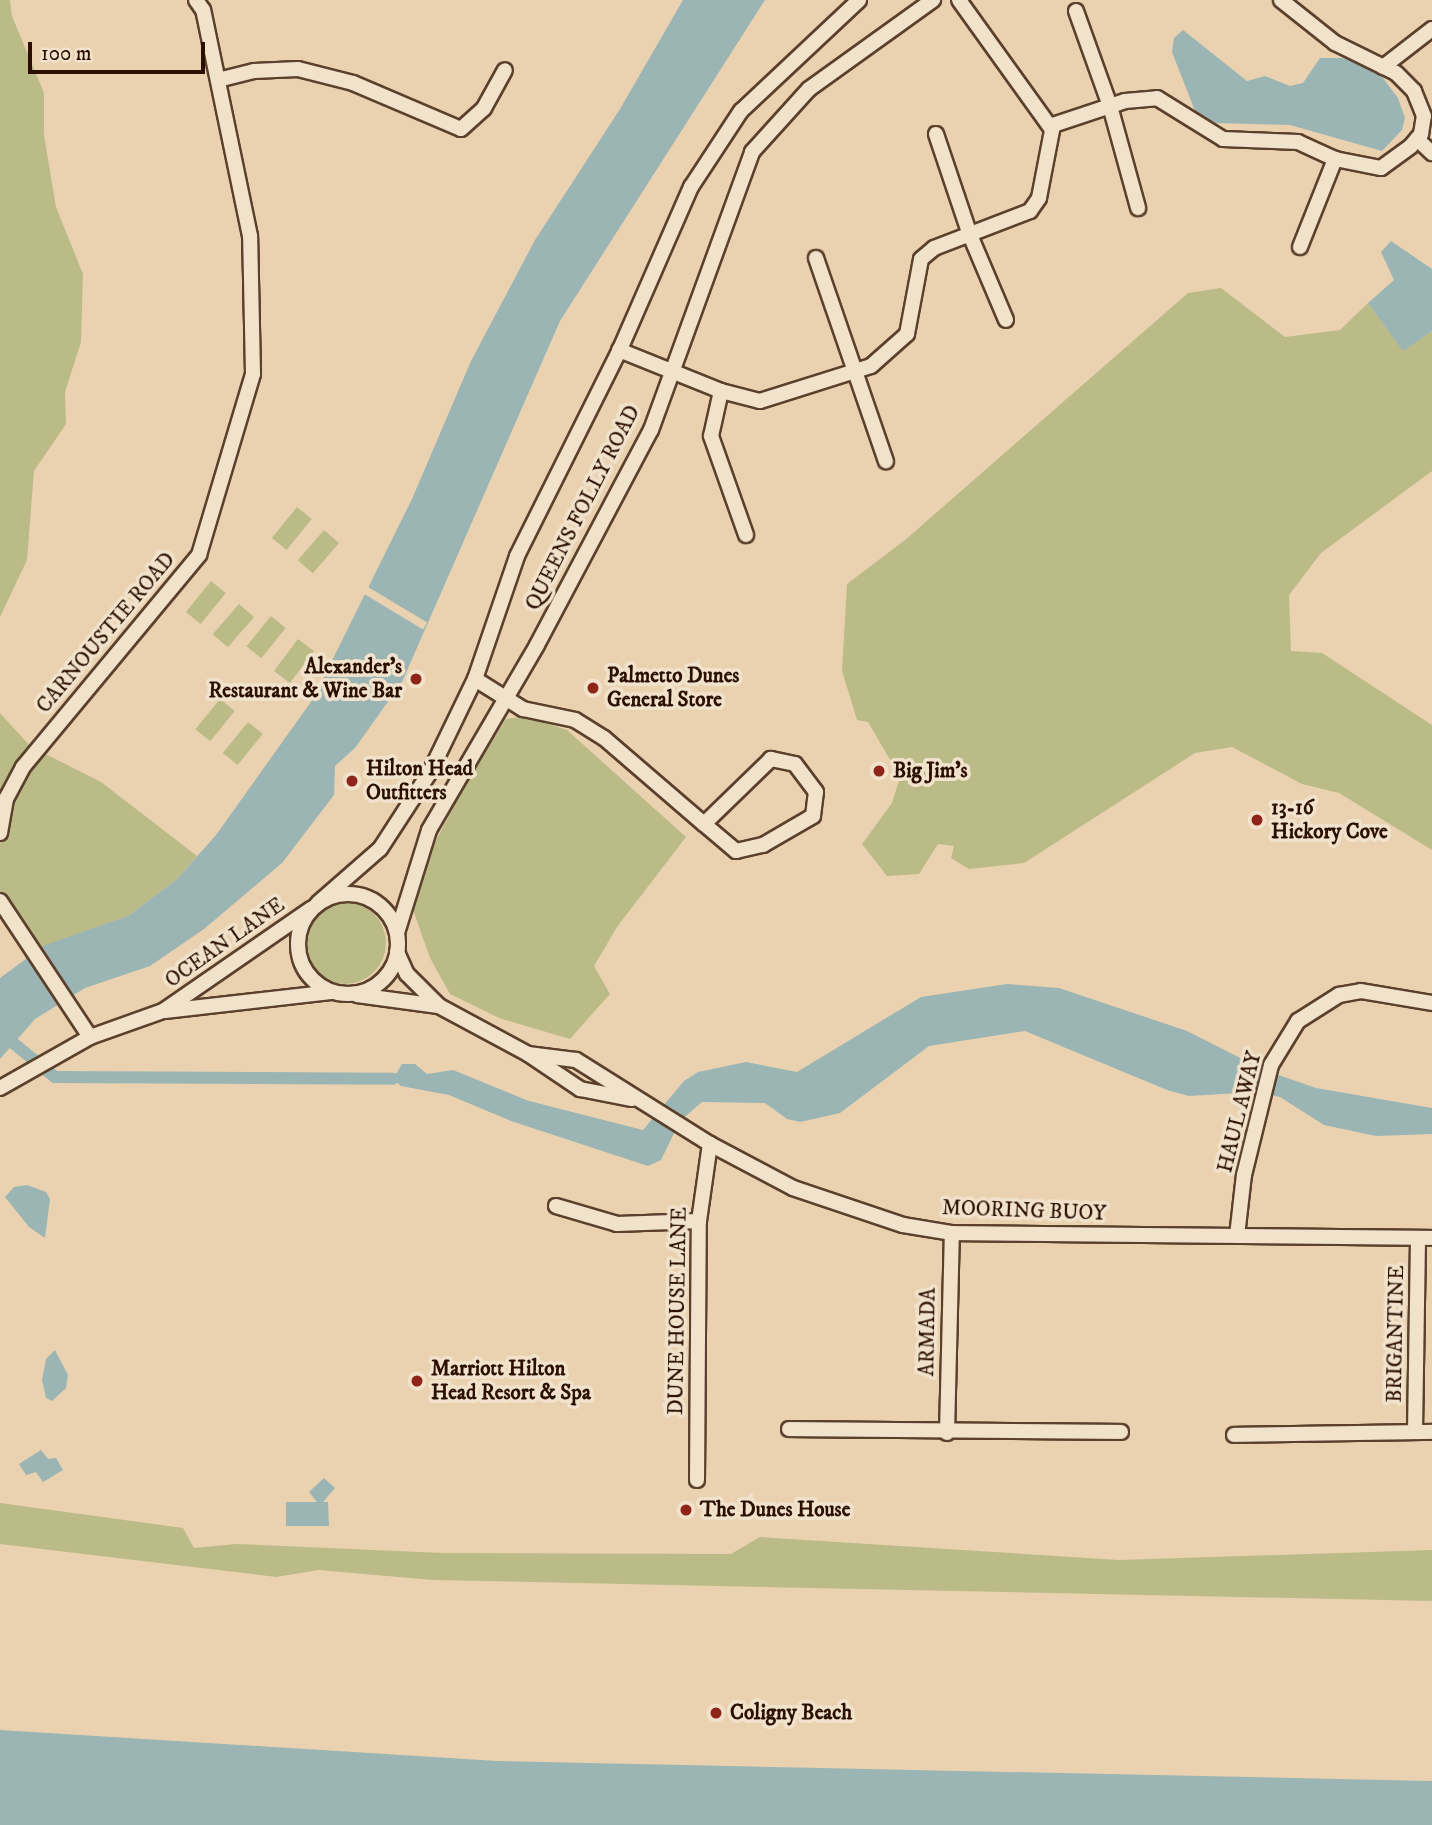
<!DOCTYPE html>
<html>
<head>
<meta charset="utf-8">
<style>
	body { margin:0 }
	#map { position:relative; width:1432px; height:1825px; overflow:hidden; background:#ead2b0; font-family:"IM FELL DW Pica",serif }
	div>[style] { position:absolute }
	.green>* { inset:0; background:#bb8; transform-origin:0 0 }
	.round { border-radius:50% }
	.water>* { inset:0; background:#9ab5b4 }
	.pier>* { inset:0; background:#ead2b0; transform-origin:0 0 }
	.canal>* { height:12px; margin:-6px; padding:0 6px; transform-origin:6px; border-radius:6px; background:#9ab5b4 }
	.roads { filter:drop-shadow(2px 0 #5b402c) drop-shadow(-2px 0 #5b402c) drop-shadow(0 2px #5b402c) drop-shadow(0 -2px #5b402c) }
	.street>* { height:14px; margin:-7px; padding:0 7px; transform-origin:7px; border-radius:7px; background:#f1e2cc }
	.street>.ring { margin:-7px; padding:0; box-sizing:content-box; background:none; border:14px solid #f1e2cc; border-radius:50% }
	.dots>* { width:19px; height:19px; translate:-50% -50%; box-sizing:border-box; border:4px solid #f1e2cc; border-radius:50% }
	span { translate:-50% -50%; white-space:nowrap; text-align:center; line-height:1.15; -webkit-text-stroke:7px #f1e2cc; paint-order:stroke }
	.street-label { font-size:21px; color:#2b0f00 }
	.poi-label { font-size:21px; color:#2b0f00; font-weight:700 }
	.right { translate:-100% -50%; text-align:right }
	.left { translate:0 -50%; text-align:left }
	.scale { position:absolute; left:28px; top:42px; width:177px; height:32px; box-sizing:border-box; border:4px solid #2b0f00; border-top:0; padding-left:9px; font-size:21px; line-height:24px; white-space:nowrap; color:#2b0f00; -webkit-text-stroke:5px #f1e2cc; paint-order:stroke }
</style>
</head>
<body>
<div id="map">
	<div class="green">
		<i style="clip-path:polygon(0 0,10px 0,12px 16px,44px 93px,44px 135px,56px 207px,83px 274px,81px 342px,65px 392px,66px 424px,34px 471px,27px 560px,0 617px)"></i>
		<i style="clip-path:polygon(1221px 288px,1285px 337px,1340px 330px,1368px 303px,1403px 350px,1432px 331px,1432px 471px,1321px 553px,1289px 595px,1291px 651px,1322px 653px,1432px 725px,1432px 850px,1339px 793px,1302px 784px,1232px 747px,1195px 753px,1024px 863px,969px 869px,951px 858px,954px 846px,938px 844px,919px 874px,887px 876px,862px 844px,892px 803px,900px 777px,868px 722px,857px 720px,842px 671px,847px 584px,905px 540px,1188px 293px)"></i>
		<i style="left:297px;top:507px;width:19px;height:40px;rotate:39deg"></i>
		<i style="left:324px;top:530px;width:20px;height:40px;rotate:41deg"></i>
		<i style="left:211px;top:581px;width:19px;height:40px;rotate:39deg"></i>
		<i style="left:239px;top:604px;width:20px;height:40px;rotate:41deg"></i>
		<i style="left:271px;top:616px;width:19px;height:39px;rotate:39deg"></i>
		<i style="left:298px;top:639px;width:20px;height:40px;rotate:37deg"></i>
		<i style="left:220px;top:699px;width:19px;height:39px;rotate:39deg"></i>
		<i style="clip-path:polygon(0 713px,30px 746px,101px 782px,197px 856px,177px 879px,128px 916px,40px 948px,20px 919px,0 919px)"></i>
		<i style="clip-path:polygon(525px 716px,567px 730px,686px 837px,617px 927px,594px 966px,610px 994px,570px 1039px,499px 1018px,450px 994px,430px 958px,412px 907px,429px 853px,466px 784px,506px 719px)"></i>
		<i style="left:248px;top:722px;width:19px;height:40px;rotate:39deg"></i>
		<i class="round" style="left:304px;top:902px;width:82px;height:82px"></i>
		<i style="clip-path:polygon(0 1503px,183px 1528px,194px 1548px,236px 1544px,443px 1553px,731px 1554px,760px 1537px,1119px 1560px,1432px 1550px,1432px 1601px,433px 1580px,319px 1570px,276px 1577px,0 1544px)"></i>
	</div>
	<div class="water">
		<i style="clip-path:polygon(683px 0,765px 0,560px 321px,402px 682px,355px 748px,335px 766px,334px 795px,282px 863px,204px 929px,150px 966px,85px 988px,35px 1019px,0 1059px,0 978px,45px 945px,128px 916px,177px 879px,216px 835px,313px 699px,412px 499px,471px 361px,535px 240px,620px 109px)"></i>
		<i style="clip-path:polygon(1183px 30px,1247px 81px,1265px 76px,1290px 86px,1303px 83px,1320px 58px,1342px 58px,1365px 66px,1380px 74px,1398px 98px,1405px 118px,1402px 130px,1382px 151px,1290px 125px,1216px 123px,1195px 111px,1172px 52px,1174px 38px)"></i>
		<i style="clip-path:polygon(1391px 241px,1432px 269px,1432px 331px,1403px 351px,1368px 303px,1394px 280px,1381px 252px)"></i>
		<i style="clip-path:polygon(1007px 984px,1059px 988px,1187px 1031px,1264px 1070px,1316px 1088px,1432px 1108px,1432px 1134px,1376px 1136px,1324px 1125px,1280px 1097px,1256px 1092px,1189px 1096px,1167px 1090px,1025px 1031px,929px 1046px,840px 1113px,800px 1122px,787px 1119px,765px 1103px,702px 1102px,680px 1121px,661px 1160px,648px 1166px,511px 1121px,449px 1095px,401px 1086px,393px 1079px,402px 1064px,415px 1064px,427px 1074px,453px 1070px,529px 1101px,643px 1130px,684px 1081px,698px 1072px,746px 1062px,797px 1072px,921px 997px)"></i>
		<i style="clip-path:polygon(27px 1185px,46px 1192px,50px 1199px,45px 1238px,29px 1227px,5px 1197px,14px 1187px)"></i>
		<i style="clip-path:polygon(55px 1350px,68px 1375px,66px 1388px,52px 1401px,46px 1398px,42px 1380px,46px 1359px)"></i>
		<i style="clip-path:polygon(41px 1450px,48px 1459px,56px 1458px,63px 1470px,43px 1482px,36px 1472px,26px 1475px,19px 1464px)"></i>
		<i style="clip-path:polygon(324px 1478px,335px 1488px,323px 1502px,328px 1502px,329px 1526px,286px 1526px,286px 1502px,317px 1502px,309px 1492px)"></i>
		<i style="clip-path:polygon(0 1730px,497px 1761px,1432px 1781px,1432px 1825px,0 1825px)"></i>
	</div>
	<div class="pier">
		<i style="left:368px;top:587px;width:69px;height:8px;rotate:31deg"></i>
	</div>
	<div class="canal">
		<i style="left:13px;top:1043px;width:54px;rotate:39deg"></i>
		<i style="left:55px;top:1077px;width:338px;rotate:0.3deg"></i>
	</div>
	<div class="roads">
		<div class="street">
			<i style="left:959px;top:0;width:158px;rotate:54.3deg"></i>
			<i style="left:1076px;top:11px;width:101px;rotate:70.3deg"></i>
			<i style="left:1110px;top:106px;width:106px;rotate:74.6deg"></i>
			<i style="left:1383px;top:67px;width:62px;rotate:-37.8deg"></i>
			<i style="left:218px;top:80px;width:37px;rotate:-14deg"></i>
			<i style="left:254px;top:71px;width:44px;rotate:-2.6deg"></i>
			<i style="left:298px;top:69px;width:57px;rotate:14.3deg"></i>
			<i style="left:353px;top:83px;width:117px;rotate:23.1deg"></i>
			<i style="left:461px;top:129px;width:31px;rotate:-42deg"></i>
			<i style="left:484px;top:108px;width:43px;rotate:-61.1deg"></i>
			<i style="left:936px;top:134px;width:107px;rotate:71.4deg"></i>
			<i style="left:970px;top:235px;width:92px;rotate:67deg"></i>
			<i style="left:1417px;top:139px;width:21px;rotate:43deg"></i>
			<i style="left:1300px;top:247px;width:95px;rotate:-68.3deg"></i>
			<i style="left:816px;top:258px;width:215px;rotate:71deg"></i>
			<i style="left:619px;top:350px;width:110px;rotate:21.9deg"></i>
			<i style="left:721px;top:391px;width:40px;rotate:14.4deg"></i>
			<i style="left:760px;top:401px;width:116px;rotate:-17.5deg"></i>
			<i style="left:871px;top:366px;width:48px;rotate:-41.6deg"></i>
			<i style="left:907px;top:334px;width:76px;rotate:-79.4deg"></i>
			<i style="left:921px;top:259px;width:17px;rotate:-40deg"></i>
			<i style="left:934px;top:248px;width:103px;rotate:-21.1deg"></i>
			<i style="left:1030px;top:211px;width:16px;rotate:-55deg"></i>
			<i style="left:1039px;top:198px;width:74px;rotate:-79.1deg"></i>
			<i style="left:1053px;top:125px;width:76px;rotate:-18.4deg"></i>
			<i style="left:1125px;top:101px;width:32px;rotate:-5deg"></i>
			<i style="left:1157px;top:98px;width:78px;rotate:31.8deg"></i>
			<i style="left:1223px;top:139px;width:75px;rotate:2.3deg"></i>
			<i style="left:1298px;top:142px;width:41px;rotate:24.7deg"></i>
			<i style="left:1335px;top:159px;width:47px;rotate:11.1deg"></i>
			<i style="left:1381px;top:168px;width:37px;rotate:-36deg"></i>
			<i style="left:1411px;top:146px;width:16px;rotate:-50deg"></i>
			<i style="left:1421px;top:134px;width:18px;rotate:-81deg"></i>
			<i style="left:1424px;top:116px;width:27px;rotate:-112deg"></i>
			<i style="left:1414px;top:91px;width:25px;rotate:-135deg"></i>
			<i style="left:1396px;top:73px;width:68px;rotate:-153.8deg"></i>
			<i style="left:1335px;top:43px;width:69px;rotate:-141.5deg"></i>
			<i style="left:721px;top:391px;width:46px;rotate:102.5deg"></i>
			<i style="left:711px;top:436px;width:105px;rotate:70.5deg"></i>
			<i style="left:475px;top:679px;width:57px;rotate:32deg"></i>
			<i style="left:523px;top:709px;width:53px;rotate:11.9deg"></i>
			<i style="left:575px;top:720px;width:34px;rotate:32deg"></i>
			<i style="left:604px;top:738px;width:132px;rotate:40.7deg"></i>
			<i style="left:704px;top:824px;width:42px;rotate:40.2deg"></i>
			<i style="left:736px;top:851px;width:28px;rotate:-13deg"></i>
			<i style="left:763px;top:845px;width:58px;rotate:-30.1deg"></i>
			<i style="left:813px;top:816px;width:24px;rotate:-83deg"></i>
			<i style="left:816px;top:792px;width:35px;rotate:-127deg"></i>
			<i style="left:795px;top:764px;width:25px;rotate:-168deg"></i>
			<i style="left:771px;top:759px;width:93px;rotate:135.9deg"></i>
			<i style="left:0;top:833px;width:35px;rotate:-80deg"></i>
			<i style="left:6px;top:799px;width:36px;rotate:-62deg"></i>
			<i style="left:23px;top:767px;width:276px;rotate:-50.3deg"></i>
			<i style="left:199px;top:555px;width:189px;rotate:-73.4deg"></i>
			<i style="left:253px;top:374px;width:138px;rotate:-91.2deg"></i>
			<i style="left:250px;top:236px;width:231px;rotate:-101.7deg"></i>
			<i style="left:203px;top:10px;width:12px;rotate:-125deg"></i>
			<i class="ring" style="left:298px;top:894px;width:86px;height:86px"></i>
			<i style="left:0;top:901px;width:163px;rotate:56.5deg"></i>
			<i style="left:318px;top:903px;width:82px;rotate:-41.1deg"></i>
			<i style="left:380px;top:849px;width:92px;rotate:-57deg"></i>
			<i style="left:430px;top:772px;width:103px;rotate:-64.2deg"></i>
			<i style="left:475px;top:679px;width:130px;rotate:-71.1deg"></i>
			<i style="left:517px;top:556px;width:233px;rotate:-63.5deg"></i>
			<i style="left:621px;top:347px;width:175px;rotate:-66.4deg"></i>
			<i style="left:691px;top:187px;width:91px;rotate:-56.7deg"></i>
			<i style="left:741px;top:111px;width:162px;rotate:-43.2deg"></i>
			<i style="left:397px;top:933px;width:108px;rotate:-72.7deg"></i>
			<i style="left:429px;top:830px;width:214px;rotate:-59.7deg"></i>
			<i style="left:537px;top:645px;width:243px;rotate:-62.1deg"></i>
			<i style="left:651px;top:430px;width:296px;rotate:-70deg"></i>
			<i style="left:752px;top:152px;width:85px;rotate:-47.9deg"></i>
			<i style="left:809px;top:89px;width:153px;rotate:-35.7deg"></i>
			<i style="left:397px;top:952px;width:24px;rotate:66deg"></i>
			<i style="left:407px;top:974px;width:45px;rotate:45deg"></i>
			<i style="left:439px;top:1006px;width:101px;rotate:28.3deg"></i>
			<i style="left:528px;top:1054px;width:63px;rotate:33.9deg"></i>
			<i style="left:580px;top:1089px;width:53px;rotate:10.9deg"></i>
			<i style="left:357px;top:995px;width:82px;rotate:7.7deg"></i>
			<i style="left:165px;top:1011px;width:167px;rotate:-6.5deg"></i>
			<i style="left:528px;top:1054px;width:48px;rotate:7.1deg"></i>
			<i style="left:576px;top:1060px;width:158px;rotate:32.1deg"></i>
			<i style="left:710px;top:1144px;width:94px;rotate:27.9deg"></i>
			<i style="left:793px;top:1188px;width:116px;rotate:18.6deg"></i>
			<i style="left:903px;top:1225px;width:50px;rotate:9.3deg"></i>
			<i style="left:952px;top:1233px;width:480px;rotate:0.6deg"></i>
			<i style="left:0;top:1088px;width:103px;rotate:-29.5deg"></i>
			<i style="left:90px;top:1037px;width:77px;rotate:-19.6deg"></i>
			<i style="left:163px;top:1011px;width:180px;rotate:-34.6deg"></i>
			<i style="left:556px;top:1206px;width:64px;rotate:16.4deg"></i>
			<i style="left:617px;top:1224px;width:82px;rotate:-2.1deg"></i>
			<i style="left:1237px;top:1236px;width:61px;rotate:-83.5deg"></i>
			<i style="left:1244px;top:1175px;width:113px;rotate:-76.2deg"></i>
			<i style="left:1271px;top:1065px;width:52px;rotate:-58.5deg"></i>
			<i style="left:1298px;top:1021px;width:49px;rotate:-32.4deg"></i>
			<i style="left:1339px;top:995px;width:22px;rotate:-10deg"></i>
			<i style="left:1361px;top:991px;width:72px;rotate:9.6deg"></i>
			<i style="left:789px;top:1429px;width:332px;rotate:0.5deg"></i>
			<i style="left:1415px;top:1431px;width:193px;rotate:-89.1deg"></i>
			<i style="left:947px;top:1433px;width:200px;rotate:-88.6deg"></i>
			<i style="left:1234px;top:1435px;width:198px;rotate:-0.9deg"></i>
			<i style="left:697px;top:1480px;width:259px;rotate:-89.6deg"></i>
			<i style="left:699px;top:1221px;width:78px;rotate:-81.9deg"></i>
		</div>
	</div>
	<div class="dots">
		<i style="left:416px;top:679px;background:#8f2418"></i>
		<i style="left:593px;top:688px;background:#8f2418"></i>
		<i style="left:879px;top:771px;background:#8f2418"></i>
		<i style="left:352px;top:781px;background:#8f2418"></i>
		<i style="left:1257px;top:820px;background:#8f2418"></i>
		<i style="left:417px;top:1381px;background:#8f2418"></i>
		<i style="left:686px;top:1510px;background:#8f2418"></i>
		<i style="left:716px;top:1713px;background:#8f2418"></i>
	</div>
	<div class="street-label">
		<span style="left:583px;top:508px;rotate:-63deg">QUEENS FOLLY ROAD</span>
		<span style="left:106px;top:633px;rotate:-50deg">CARNOUSTIE ROAD</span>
		<span style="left:225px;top:943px;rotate:-35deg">OCEAN LANE</span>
		<span style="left:1240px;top:1112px;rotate:-76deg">HAUL AWAY</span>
		<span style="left:1024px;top:1211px;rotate:2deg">MOORING BUOY</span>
		<span style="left:678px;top:1311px;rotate:-89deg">DUNE HOUSE LANE</span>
		<span style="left:928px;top:1332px;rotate:-89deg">ARMADA</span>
		<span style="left:1396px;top:1334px;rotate:-89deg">BRIGANTINE</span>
	</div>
	<div class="poi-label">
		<span class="right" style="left:402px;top:679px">Alexander's<br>Restaurant &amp; Wine Bar</span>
		<span class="left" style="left:607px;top:688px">Palmetto Dunes<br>General Store</span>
		<span class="left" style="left:366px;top:781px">Hilton Head<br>Outfitters</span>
		<span class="left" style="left:893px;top:771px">Big Jim's</span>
		<span class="left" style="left:1271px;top:820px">13-16<br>Hickory Cove</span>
		<span class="left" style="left:431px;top:1381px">Marriott Hilton<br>Head Resort &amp; Spa</span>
		<span class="left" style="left:700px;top:1510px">The Dunes House</span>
		<span class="left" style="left:730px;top:1713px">Coligny Beach</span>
	</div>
	<div class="scale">100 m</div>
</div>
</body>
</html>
